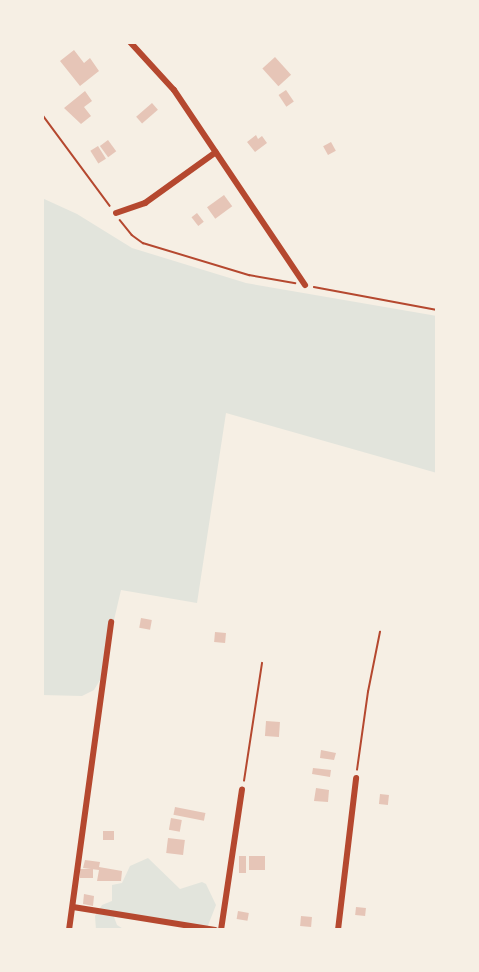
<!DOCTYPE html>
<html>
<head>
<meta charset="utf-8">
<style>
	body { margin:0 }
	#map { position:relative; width:479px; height:972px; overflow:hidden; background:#f6efe4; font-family:"Sofia Sans Condensed",sans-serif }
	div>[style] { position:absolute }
	.green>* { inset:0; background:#e2e4dc }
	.building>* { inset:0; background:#e6c5b7; transform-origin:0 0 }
	.path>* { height:1.5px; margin:-0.75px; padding:0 0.75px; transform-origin:0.75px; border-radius:0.75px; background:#b5482f }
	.minor>* { height:6px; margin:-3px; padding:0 3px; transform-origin:3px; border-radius:3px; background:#b5482f }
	span { translate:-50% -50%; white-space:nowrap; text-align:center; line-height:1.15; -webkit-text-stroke:4.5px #f6efe4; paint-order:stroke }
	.frame { position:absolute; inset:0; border:44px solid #f6efe4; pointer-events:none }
</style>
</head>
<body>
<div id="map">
	<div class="green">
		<i style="clip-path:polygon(42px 198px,77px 214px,132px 248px,246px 283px,437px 316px,437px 473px,226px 413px,197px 603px,121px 590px,100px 680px,94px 690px,82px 696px,42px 695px,44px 525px,42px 525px)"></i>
		<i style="clip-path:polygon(148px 858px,180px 889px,202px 882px,206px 884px,216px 905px,207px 928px,114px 917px,117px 925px,125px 930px,96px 930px,95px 916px,102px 905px,112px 901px,112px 885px,122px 883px,130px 866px)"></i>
	</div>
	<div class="building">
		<i style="clip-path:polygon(74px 50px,84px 63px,90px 58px,99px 71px,80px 86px,60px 61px)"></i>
		<i style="left:275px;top:57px;width:24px;height:17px;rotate:48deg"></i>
		<i style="left:286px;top:90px;width:14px;height:9px;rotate:56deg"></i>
		<i style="clip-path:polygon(85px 91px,92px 101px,84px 107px,91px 116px,81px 124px,64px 108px)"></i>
		<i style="left:152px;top:103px;width:9px;height:21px;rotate:49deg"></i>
		<i style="clip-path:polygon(256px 135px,258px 139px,262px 136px,267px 143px,255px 152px,247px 142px)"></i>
		<i style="left:108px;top:140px;width:14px;height:10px;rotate:54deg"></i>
		<i style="left:331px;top:142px;width:10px;height:9px;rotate:61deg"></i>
		<i style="left:98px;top:146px;width:15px;height:9px;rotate:58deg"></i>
		<i style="left:224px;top:195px;width:14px;height:21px;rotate:54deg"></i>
		<i style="left:197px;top:213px;width:11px;height:7px;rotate:52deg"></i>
		<i style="left:141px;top:618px;width:11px;height:10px;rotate:10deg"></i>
		<i style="left:215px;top:632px;width:11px;height:10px;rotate:5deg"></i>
		<i style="left:266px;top:721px;width:14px;height:15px;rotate:4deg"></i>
		<i style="clip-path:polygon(321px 750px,336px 753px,334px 760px,320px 758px)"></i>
		<i style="clip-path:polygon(313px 768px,331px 770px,330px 777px,312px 774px)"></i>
		<i style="clip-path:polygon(316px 788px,329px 790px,328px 802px,314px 801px)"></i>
		<i style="left:380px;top:794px;width:9px;height:10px;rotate:6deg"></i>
		<i style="left:175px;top:807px;width:31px;height:8px;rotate:11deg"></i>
		<i style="left:171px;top:818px;width:11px;height:12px;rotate:10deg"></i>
		<i style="left:103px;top:831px;width:11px;height:9px"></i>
		<i style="left:168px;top:838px;width:17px;height:15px;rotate:7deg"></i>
		<i style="left:239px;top:856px;width:7px;height:17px"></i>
		<i style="left:249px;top:856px;width:16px;height:14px"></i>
		<i style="clip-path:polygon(85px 860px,100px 862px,99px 867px,122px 871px,121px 881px,97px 881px,99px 870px,83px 868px)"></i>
		<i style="left:80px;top:869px;width:13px;height:9px"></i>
		<i style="clip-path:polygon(84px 894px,94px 896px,93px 906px,83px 904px)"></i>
		<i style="left:356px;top:907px;width:10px;height:8px;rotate:6deg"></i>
		<i style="left:238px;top:911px;width:11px;height:8px;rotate:10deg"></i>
		<i style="left:301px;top:916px;width:11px;height:10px;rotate:5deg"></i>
	</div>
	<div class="path">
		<i style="left:42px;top:114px;width:114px;rotate:53.5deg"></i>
		<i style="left:120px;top:220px;width:19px;rotate:51deg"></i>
		<i style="left:132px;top:235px;width:14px;rotate:36deg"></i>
		<i style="left:143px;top:243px;width:111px;rotate:16.8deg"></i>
		<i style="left:249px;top:275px;width:47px;rotate:9.9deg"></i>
		<i style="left:314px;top:287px;width:125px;rotate:10.6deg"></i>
		<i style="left:357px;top:770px;width:79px;rotate:-82deg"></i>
		<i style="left:368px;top:692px;width:61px;rotate:-78.7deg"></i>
		<i style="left:244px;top:781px;width:119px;rotate:-81.3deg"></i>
	</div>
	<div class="minor">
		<i style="left:130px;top:42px;width:65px;rotate:47.5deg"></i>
		<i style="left:174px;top:90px;width:235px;rotate:56.1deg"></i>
		<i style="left:116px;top:213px;width:31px;rotate:-19deg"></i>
		<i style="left:145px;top:203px;width:87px;rotate:-35.7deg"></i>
		<i style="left:73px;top:907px;width:144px;rotate:9.2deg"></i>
		<i style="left:69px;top:930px;width:311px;rotate:-82.2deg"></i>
		<i style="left:221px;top:930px;width:142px;rotate:-81.5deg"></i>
		<i style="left:338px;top:930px;width:153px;rotate:-83.2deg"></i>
	</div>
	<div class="frame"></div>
</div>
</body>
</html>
